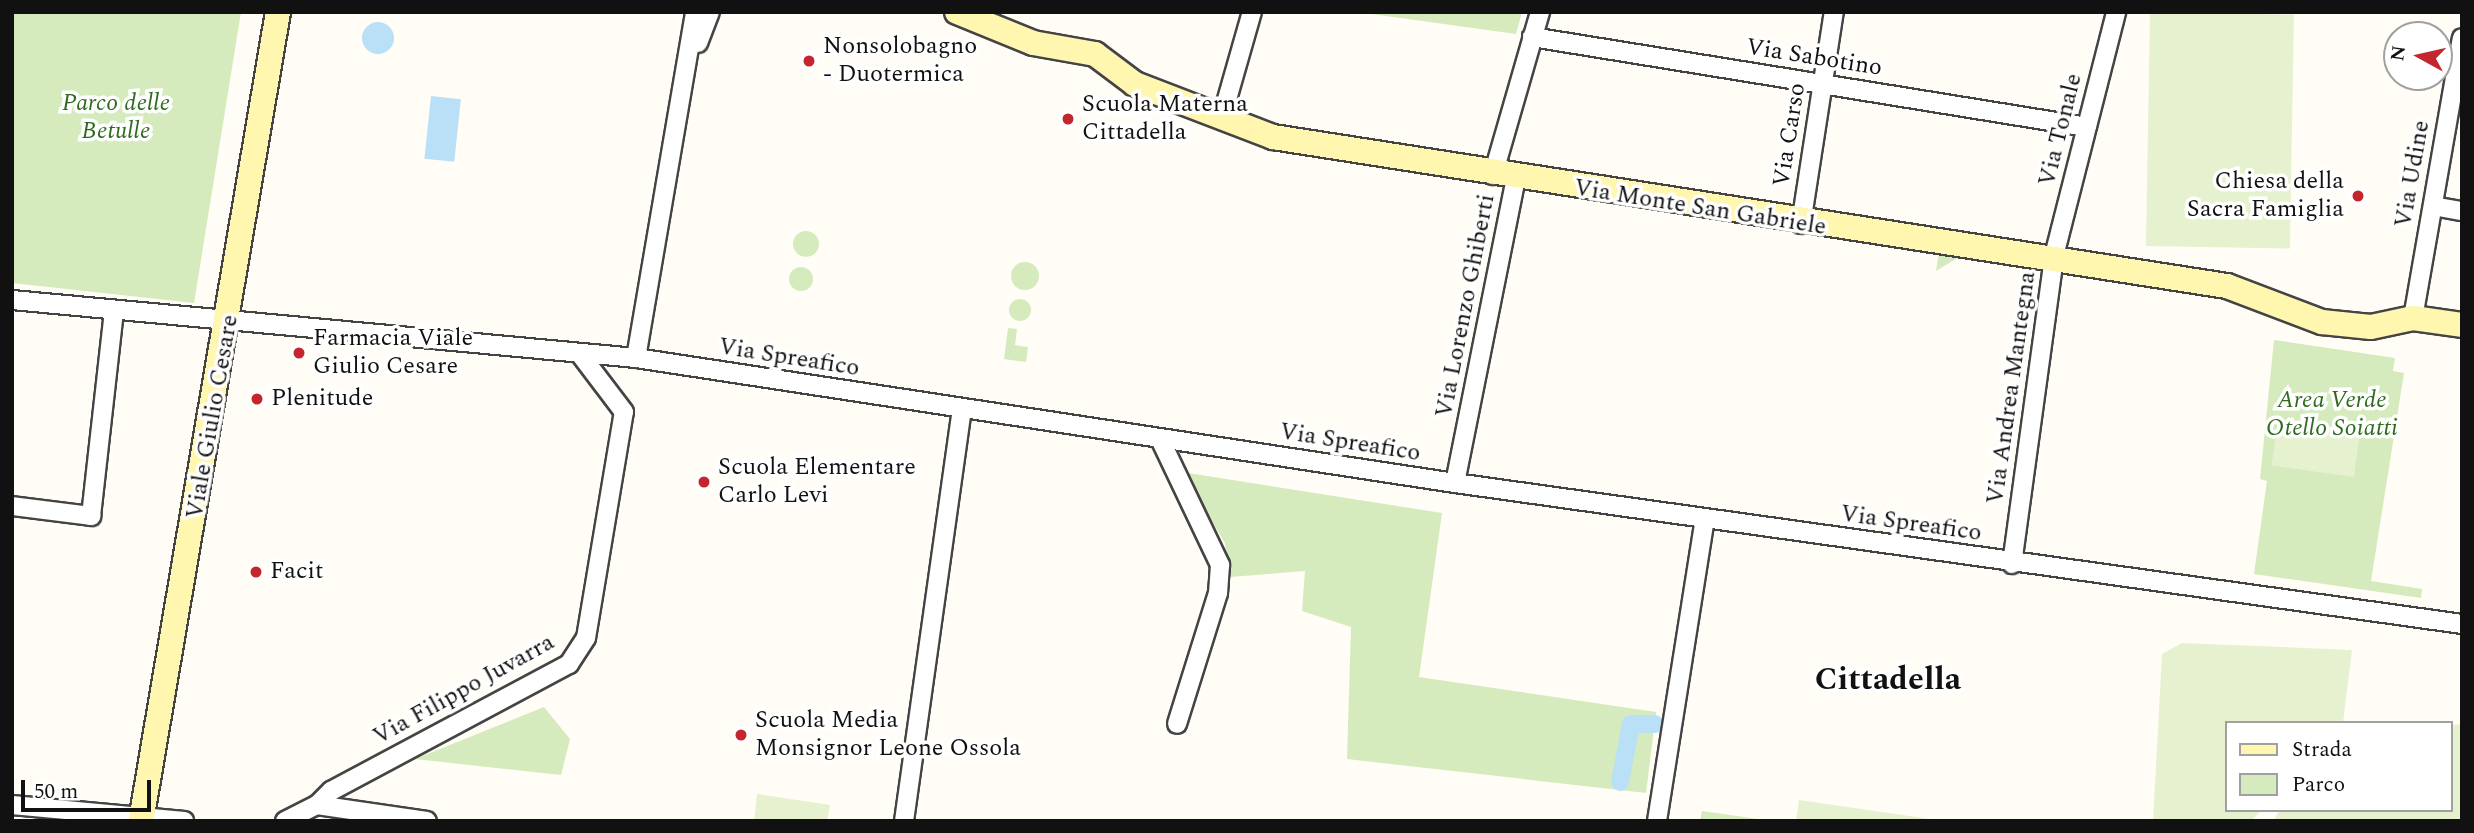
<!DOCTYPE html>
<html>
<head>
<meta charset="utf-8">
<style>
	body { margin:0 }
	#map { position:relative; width:2474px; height:833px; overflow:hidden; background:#fffdf5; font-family:Spectral,serif }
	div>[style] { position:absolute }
	.green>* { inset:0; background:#d5ebbd }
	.round { border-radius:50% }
	.pitch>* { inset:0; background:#e6f2cf; transform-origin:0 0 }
	.water>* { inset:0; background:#b9e0f7; transform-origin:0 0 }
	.canal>* { height:18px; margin:-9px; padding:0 9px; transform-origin:9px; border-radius:9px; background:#b9e0f7 }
	.roads { filter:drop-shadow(2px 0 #444) drop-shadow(-2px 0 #444) drop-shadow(0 2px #444) drop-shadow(0 -2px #444) }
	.street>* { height:18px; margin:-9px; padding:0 9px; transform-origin:9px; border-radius:9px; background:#fff }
	.secondary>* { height:24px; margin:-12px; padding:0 12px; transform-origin:12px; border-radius:12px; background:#fff6b0 }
	.dots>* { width:19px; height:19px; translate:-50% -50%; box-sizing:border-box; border:4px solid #fff; border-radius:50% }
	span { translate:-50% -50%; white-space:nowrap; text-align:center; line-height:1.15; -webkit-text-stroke:7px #fff; paint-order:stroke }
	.poi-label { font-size:24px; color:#111 }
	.left { translate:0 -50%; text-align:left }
	.right { translate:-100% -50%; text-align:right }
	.street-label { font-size:24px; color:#111 }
	.park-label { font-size:24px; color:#2f6b1f; font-style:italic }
	.district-label { font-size:32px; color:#111; font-weight:700 }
	.frame { position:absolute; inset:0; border:14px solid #111; pointer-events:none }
	.legend { position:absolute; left:2225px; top:721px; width:228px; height:91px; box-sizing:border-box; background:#fff; border:2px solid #a0a0a0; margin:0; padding:9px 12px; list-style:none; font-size:21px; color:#111 }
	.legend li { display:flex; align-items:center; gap:14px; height:35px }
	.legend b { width:35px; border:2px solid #a0a0a0 }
	.north { position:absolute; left:2383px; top:21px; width:70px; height:70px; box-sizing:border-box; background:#fff; border:2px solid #a0a0a0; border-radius:50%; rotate:278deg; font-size:19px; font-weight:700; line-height:28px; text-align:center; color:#111 }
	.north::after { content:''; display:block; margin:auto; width:24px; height:32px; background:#c4262e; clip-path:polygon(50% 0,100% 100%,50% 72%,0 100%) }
	.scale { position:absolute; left:21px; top:780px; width:130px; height:32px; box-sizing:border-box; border:4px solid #111; border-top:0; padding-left:9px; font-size:21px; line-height:24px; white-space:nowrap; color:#111; -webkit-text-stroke:5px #fff; paint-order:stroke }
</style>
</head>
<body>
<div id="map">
	<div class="green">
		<i style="clip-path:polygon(12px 12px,241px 12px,194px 303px,12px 283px)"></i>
		<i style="clip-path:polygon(1357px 12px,1522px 12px,1516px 34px)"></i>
		<i class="round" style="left:793px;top:231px;width:26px;height:26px"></i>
		<i style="clip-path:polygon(1939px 252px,1962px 255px,1936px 271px)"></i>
		<i class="round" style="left:1011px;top:262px;width:28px;height:28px"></i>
		<i class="round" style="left:789px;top:267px;width:24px;height:24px"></i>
		<i class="round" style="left:1009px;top:299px;width:22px;height:22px"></i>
		<i style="clip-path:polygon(1008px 328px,1017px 329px,1015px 345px,1028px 347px,1026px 362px,1004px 359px)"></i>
		<i style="clip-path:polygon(2274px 340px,2395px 358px,2393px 371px,2404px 373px,2371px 581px,2422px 589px,2421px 598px,2254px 574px,2267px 481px,2260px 479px)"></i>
		<i style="clip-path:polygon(1182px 472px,1442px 513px,1419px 677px,1656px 712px,1656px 718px,1626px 718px,1615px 764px,1629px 766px,1633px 730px,1654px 729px,1646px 793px,1347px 759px,1351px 627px,1302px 611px,1305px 571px,1230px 577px,1225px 543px)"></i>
		<i style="clip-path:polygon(544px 707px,570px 739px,561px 775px,415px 759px)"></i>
		<i style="clip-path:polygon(1702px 811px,1772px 821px,1700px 821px)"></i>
	</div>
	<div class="pitch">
		<i style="left:2150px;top:12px;width:144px;height:234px;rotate:1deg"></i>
		<i style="left:2278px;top:420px;width:83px;height:46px;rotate:8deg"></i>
		<i style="clip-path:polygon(2182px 643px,2352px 650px,2343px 723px,2227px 723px,2227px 810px,2262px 810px,2251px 821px,2153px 821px,2162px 654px)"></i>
		<i style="clip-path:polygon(2462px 724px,2462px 821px,2273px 821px,2280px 810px,2451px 810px,2451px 725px)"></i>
		<i style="clip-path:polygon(757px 794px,830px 805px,827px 821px,754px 821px)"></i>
		<i style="clip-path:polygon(1799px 800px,1944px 821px,1796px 821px)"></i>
	</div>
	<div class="water">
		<i class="round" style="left:362px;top:22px;width:32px;height:32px"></i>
		<i style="left:431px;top:96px;width:30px;height:63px;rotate:6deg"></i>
	</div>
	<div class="canal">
		<i style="left:1620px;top:782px;width:59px;rotate:-79.3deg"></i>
		<i style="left:1631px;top:724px;width:24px"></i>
	</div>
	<div class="roads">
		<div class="street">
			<i style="left:1532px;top:37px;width:562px;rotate:9.21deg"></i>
			<i style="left:698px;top:43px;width:33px;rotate:-69deg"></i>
			<i style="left:1222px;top:117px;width:109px;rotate:-74.1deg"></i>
			<i style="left:1493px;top:175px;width:170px;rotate:-73.9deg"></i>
			<i style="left:2433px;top:206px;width:29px;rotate:10deg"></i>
			<i style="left:1801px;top:224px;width:215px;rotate:-81.2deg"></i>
			<i style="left:12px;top:300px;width:627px;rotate:5.31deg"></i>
			<i style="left:636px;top:358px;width:828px;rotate:8.68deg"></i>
			<i style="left:1455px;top:483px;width:1017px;rotate:7.97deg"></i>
			<i style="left:2413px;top:318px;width:284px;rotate:-80.1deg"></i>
			<i style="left:636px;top:358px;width:351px;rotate:-80.3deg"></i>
			<i style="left:1160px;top:439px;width:140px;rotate:64.5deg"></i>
			<i style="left:1220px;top:565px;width:28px;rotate:94deg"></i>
			<i style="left:1218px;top:593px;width:137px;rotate:107.4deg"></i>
			<i style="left:1455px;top:483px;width:310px;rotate:-78.7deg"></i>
			<i style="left:12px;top:506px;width:80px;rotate:7.2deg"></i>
			<i style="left:91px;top:516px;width:206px;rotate:-83.6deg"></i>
			<i style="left:2012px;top:564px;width:315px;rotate:-82.2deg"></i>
			<i style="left:2055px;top:252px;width:248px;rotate:-75.7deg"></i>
			<i style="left:12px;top:805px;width:173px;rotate:5.3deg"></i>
			<i style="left:317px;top:805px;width:20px;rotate:-45deg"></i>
			<i style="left:331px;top:791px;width:270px;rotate:-28.1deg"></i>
			<i style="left:569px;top:664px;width:31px;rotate:-57deg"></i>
			<i style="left:586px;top:638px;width:229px;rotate:-80.5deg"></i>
			<i style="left:624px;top:412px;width:73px;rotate:-127.2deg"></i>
			<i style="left:285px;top:821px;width:36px;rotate:-27deg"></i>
			<i style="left:317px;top:805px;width:111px;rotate:8.3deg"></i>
			<i style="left:904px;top:821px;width:416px;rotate:-82deg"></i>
			<i style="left:1657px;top:821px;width:306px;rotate:-81deg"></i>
		</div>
		<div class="secondary">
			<i style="left:957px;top:12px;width:82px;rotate:22.2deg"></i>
			<i style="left:1033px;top:43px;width:63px;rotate:10.1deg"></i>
			<i style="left:1095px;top:54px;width:50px;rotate:36.9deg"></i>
			<i style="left:1135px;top:84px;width:148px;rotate:21deg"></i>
			<i style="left:1273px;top:137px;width:966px;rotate:8.88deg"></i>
			<i style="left:2227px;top:286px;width:102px;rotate:20.8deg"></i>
			<i style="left:2322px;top:322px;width:49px;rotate:5.8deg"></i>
			<i style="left:2371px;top:327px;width:43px;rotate:-12.1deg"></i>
			<i style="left:2413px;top:318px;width:49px;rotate:8.1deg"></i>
			<i style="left:141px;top:821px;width:821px;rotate:-80.39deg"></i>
		</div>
	</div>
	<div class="dots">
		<i style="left:809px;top:61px;background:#c4262e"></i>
		<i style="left:1068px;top:119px;background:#c4262e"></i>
		<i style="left:2358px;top:196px;background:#c4262e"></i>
		<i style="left:299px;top:353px;background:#c4262e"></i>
		<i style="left:257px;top:399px;background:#c4262e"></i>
		<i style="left:704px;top:482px;background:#c4262e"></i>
		<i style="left:256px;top:572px;background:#c4262e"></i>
		<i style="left:741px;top:735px;background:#c4262e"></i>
	</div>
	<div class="poi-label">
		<span class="left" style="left:823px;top:61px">Nonsolobagno<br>- Duotermica</span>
		<span class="left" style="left:1082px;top:119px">Scuola Materna<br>Cittadella</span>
		<span class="right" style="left:2344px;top:196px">Chiesa della<br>Sacra Famiglia</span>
		<span class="left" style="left:313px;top:353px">Farmacia Viale<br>Giulio Cesare</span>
		<span class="left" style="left:271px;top:399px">Plenitude</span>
		<span class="left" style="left:718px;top:482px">Scuola Elementare<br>Carlo Levi</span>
		<span class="left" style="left:270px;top:572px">Facit</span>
		<span class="left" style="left:755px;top:735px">Scuola Media<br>Monsignor Leone Ossola</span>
	</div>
	<div class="street-label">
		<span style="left:1814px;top:58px;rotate:9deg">Via Sabotino</span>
		<span style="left:2061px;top:130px;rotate:-76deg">Via Tonale</span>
		<span style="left:1790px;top:135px;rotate:-81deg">Via Carso</span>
		<span style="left:2413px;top:174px;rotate:-80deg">Via Udine</span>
		<span style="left:1700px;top:208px;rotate:9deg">Via Monte San Gabriele</span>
		<span style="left:1466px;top:306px;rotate:-79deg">Via Lorenzo Ghiberti</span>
		<span style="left:789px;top:358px;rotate:9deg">Via Spreafico</span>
		<span style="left:2012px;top:388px;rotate:-82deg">Via Andrea Mantegna</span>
		<span style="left:213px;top:417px;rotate:-80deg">Viale Giulio Cesare</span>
		<span style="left:1350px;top:443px;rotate:9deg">Via Spreafico</span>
		<span style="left:1911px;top:524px;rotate:8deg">Via Spreafico</span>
		<span style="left:464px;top:690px;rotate:-29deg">Via Filippo Juvarra</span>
	</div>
	<div class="park-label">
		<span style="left:116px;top:118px">Parco delle<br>Betulle</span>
		<span style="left:2332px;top:415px">Area Verde<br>Otello Soiatti</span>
	</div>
	<div class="district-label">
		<span style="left:1888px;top:680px">Cittadella</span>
	</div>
	<div class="frame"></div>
	<ul class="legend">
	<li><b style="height:9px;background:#fff6b0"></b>Strada</li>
	<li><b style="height:19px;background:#d5ebbd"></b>Parco</li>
	</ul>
	<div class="north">N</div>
	<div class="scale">50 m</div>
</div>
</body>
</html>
